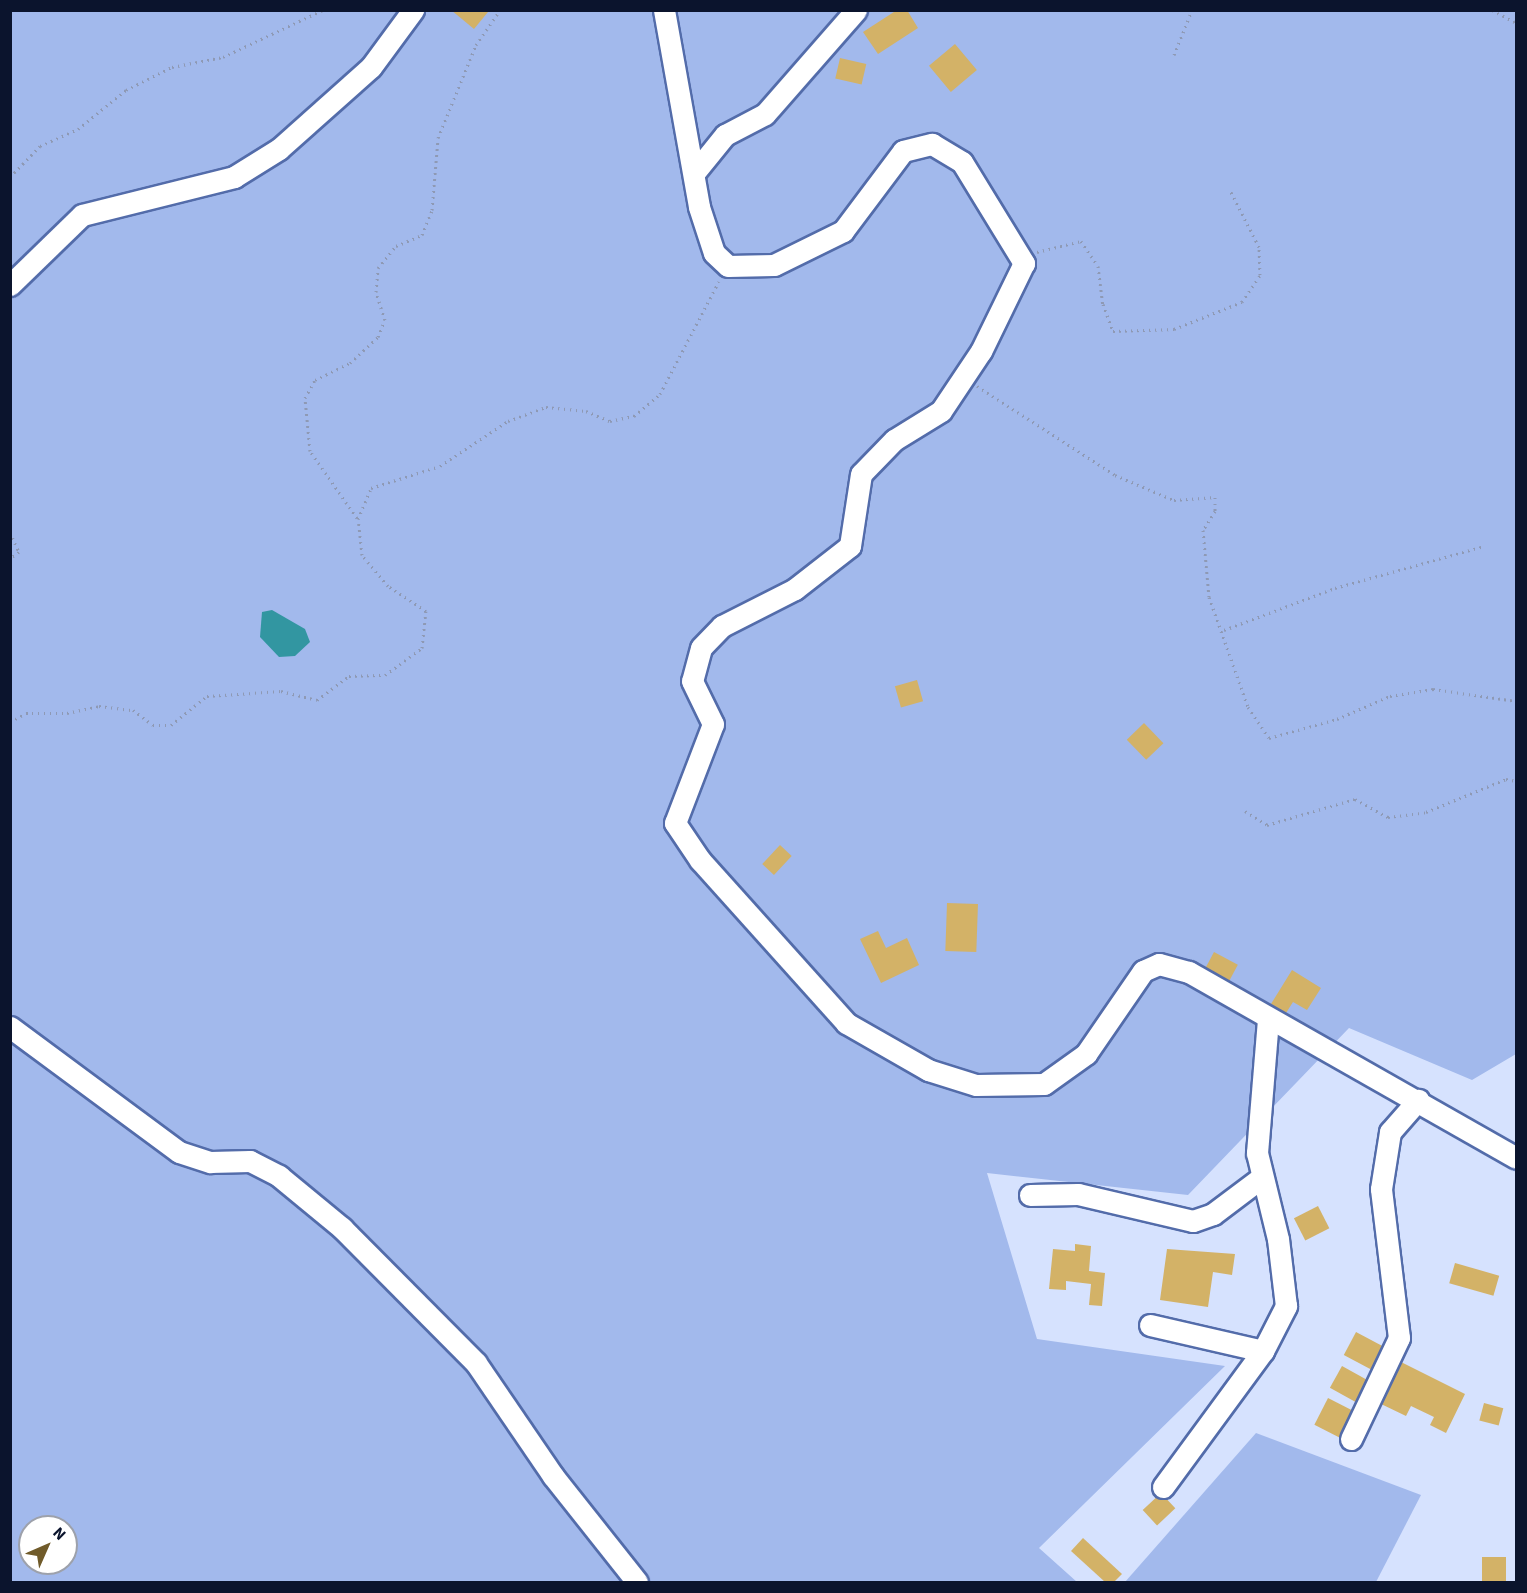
<!DOCTYPE html>
<html>
<head>
<meta charset="utf-8">
<style>
	body { margin:0 }
	#map { position:relative; width:1527px; height:1593px; overflow:hidden; background:#d6e2fe; font-family:"Source Sans 3",sans-serif }
	div>[style] { position:absolute }
	.green>* { inset:0; background:#a2b9ec }
	.water>* { inset:0; background:#3296a1 }
	.building>* { inset:0; background:#d3b267; transform-origin:0 0 }
	.path>* { height:3px; margin-top:-1.5px; transform-origin:0; background:repeating-linear-gradient(90deg,#8e99b4 0 1.5px,transparent 0 6px) }
	.roads { filter:drop-shadow(2px 0 #536caa) drop-shadow(-2px 0 #536caa) drop-shadow(0 2px #536caa) drop-shadow(0 -2px #536caa) }
	.minor>* { height:21px; margin:-10.5px; padding:0 10.5px; transform-origin:10.5px; border-radius:10.5px; background:#fff }
	span { translate:-50% -50%; white-space:nowrap; text-align:center; line-height:1.15; -webkit-text-stroke:6px #fff; paint-order:stroke }
	.frame { position:absolute; inset:0; border:12px solid #0b142d; pointer-events:none }
	.north { position:absolute; left:18px; top:1515px; width:60px; height:60px; box-sizing:border-box; background:#fff; border:2px solid #9da1ab; border-radius:50%; rotate:45deg; font-size:16px; font-weight:700; line-height:24px; text-align:center; color:#0b142d }
	.north::after { content:''; display:block; margin:auto; width:21px; height:27px; background:#705b2a; clip-path:polygon(50% 0,100% 100%,50% 72%,0 100%) }
</style>
</head>
<body>
<div id="map">
	<div class="green">
		<i style="clip-path:polygon(evenodd,11px 11px,1516px 11px,1516px 1054px,1472px 1080px,1349px 1028px,1188px 1195px,987px 1173px,1037px 1339px,1225px 1366px,1039px 1548px,1077px 1582px,11px 1582px,11px 11px,30px 1527px,66px 1527px,66px 1563px,30px 1563px,30px 1527px)"></i>
		<i style="clip-path:polygon(1256px 1433px,1421px 1495px,1376px 1582px,1125px 1582px)"></i>
	</div>
	<div class="water">
		<i style="clip-path:polygon(272px 610px,305px 629px,310px 642px,295px 656px,279px 657px,260px 637px,262px 612px)"></i>
	</div>
	<div class="building">
		<i style="clip-path:polygon(451px 10px,486px 10px,488px 12px,474px 29px)"></i>
		<i style="clip-path:polygon(897px 10px,907px 10px,918px 28px,878px 54px,863px 32px)"></i>
		<i style="left:955px;top:44px;width:34px;height:34px;rotate:50deg"></i>
		<i style="left:840px;top:58px;width:27px;height:21px;rotate:13deg"></i>
		<i style="left:917px;top:680px;width:22px;height:23px;rotate:74deg"></i>
		<i style="left:1144px;top:723px;width:28px;height:24px;rotate:46deg"></i>
		<i style="left:780px;top:845px;width:16px;height:26px;rotate:43deg"></i>
		<i style="left:947px;top:903px;width:31px;height:48px;rotate:2deg"></i>
		<i style="clip-path:polygon(878px 931px,886px 948px,907px 938px,919px 965px,881px 983px,860px 939px)"></i>
		<i style="left:1214px;top:952px;width:27px;height:27px;rotate:28deg"></i>
		<i style="clip-path:polygon(1292px 970px,1321px 988px,1307px 1010px,1293px 1002px,1286px 1013px,1271px 1004px)"></i>
		<i style="left:1318px;top:1206px;width:25px;height:27px;rotate:63deg"></i>
		<i style="clip-path:polygon(1075px 1244px,1091px 1246px,1089px 1271px,1105px 1273px,1102px 1306px,1089px 1305px,1091px 1284px,1066px 1281px,1066px 1290px,1049px 1289px,1053px 1249px,1075px 1251px)"></i>
		<i style="clip-path:polygon(1167px 1249px,1235px 1254px,1232px 1275px,1213px 1272px,1208px 1307px,1160px 1300px)"></i>
		<i style="left:1455px;top:1263px;width:46px;height:21px;rotate:16deg"></i>
		<i style="left:1356px;top:1332px;width:32px;height:26px;rotate:28deg"></i>
		<i style="clip-path:polygon(1399px 1361px,1465px 1394px,1446px 1433px,1430px 1425px,1434px 1417px,1411px 1406px,1406px 1416px,1379px 1403px)"></i>
		<i style="left:1342px;top:1366px;width:33px;height:25px;rotate:29deg"></i>
		<i style="left:1328px;top:1398px;width:33px;height:30px;rotate:27deg"></i>
		<i style="left:1484px;top:1403px;width:20px;height:18px;rotate:15deg"></i>
		<i style="left:1161px;top:1493px;width:21px;height:25px;rotate:47deg"></i>
		<i style="clip-path:polygon(1083px 1538px,1122px 1574px,1114px 1582px,1105px 1582px,1071px 1551px)"></i>
		<i style="left:1482px;top:1557px;width:24px;height:25px"></i>
	</div>
	<div class="path">
		<i style="left:1492px;top:10px;width:27px;rotate:28deg"></i>
		<i style="left:1174px;top:55px;width:48px;rotate:-68.2deg"></i>
		<i style="left:10px;top:177px;width:43px;rotate:-45.9deg"></i>
		<i style="left:40px;top:146px;width:42px;rotate:-24.1deg"></i>
		<i style="left:78px;top:129px;width:62px;rotate:-39.1deg"></i>
		<i style="left:126px;top:90px;width:51px;rotate:-26.6deg"></i>
		<i style="left:172px;top:67px;width:52px;rotate:-11.1deg"></i>
		<i style="left:223px;top:57px;width:110px;rotate:-25.2deg"></i>
		<i style="left:1037px;top:252px;width:45px;rotate:-14deg"></i>
		<i style="left:1081px;top:241px;width:30px;rotate:56deg"></i>
		<i style="left:1098px;top:266px;width:38px;rotate:83deg"></i>
		<i style="left:1103px;top:304px;width:29px;rotate:70deg"></i>
		<i style="left:1113px;top:331px;width:61px;rotate:-1.9deg"></i>
		<i style="left:1174px;top:329px;width:73px;rotate:-21.7deg"></i>
		<i style="left:1242px;top:302px;width:32px;rotate:-56deg"></i>
		<i style="left:1260px;top:275px;width:28px;rotate:-92deg"></i>
		<i style="left:1259px;top:247px;width:62px;rotate:-117deg"></i>
		<i style="left:977px;top:386px;width:164px;rotate:32.8deg"></i>
		<i style="left:1115px;top:475px;width:64px;rotate:23deg"></i>
		<i style="left:1174px;top:500px;width:41px;rotate:-4.2deg"></i>
		<i style="left:1215px;top:497px;width:14px;rotate:90deg"></i>
		<i style="left:1215px;top:511px;width:22px;rotate:122deg"></i>
		<i style="left:1203px;top:530px;width:67px;rotate:84.9deg"></i>
		<i style="left:1209px;top:597px;width:117px;rotate:70.5deg"></i>
		<i style="left:1248px;top:707px;width:37px;rotate:56deg"></i>
		<i style="left:1269px;top:738px;width:71px;rotate:-15.6deg"></i>
		<i style="left:1337px;top:719px;width:58px;rotate:-23.5deg"></i>
		<i style="left:1390px;top:696px;width:44px;rotate:-9.2deg"></i>
		<i style="left:1433px;top:689px;width:84px;rotate:8.2deg"></i>
		<i style="left:357px;top:518px;width:82px;rotate:-125deg"></i>
		<i style="left:310px;top:451px;width:53px;rotate:-95.4deg"></i>
		<i style="left:305px;top:398px;width:21px;rotate:-61deg"></i>
		<i style="left:315px;top:380px;width:39px;rotate:-26deg"></i>
		<i style="left:350px;top:363px;width:38px;rotate:-43deg"></i>
		<i style="left:378px;top:337px;width:18px;rotate:-68deg"></i>
		<i style="left:385px;top:320px;width:29px;rotate:-108deg"></i>
		<i style="left:376px;top:292px;width:24px;rotate:-85deg"></i>
		<i style="left:378px;top:268px;width:28px;rotate:-51deg"></i>
		<i style="left:396px;top:246px;width:28px;rotate:-23deg"></i>
		<i style="left:422px;top:235px;width:27px;rotate:-68deg"></i>
		<i style="left:432px;top:210px;width:72px;rotate:-85.2deg"></i>
		<i style="left:438px;top:138px;width:100px;rotate:-67.8deg"></i>
		<i style="left:476px;top:45px;width:42px;rotate:-55.6deg"></i>
		<i style="left:10px;top:532px;width:22px;rotate:66deg"></i>
		<i style="left:19px;top:552px;width:11px;rotate:146deg"></i>
		<i style="left:1224px;top:630px;width:119px;rotate:-20.7deg"></i>
		<i style="left:1335px;top:588px;width:152px;rotate:-15.7deg"></i>
		<i style="left:10px;top:722px;width:18px;rotate:-29deg"></i>
		<i style="left:26px;top:713px;width:41px"></i>
		<i style="left:67px;top:713px;width:33px;rotate:-12deg"></i>
		<i style="left:99px;top:706px;width:34px;rotate:7deg"></i>
		<i style="left:133px;top:710px;width:25px;rotate:37deg"></i>
		<i style="left:153px;top:725px;width:18px"></i>
		<i style="left:171px;top:725px;width:46px;rotate:-38.9deg"></i>
		<i style="left:207px;top:696px;width:74px;rotate:-3.9deg"></i>
		<i style="left:281px;top:691px;width:37px;rotate:14deg"></i>
		<i style="left:317px;top:700px;width:40px;rotate:-37deg"></i>
		<i style="left:349px;top:676px;width:36px;rotate:-2deg"></i>
		<i style="left:385px;top:675px;width:46px;rotate:-36.1deg"></i>
		<i style="left:422px;top:648px;width:37px;rotate:-84deg"></i>
		<i style="left:426px;top:611px;width:45px;rotate:-146.7deg"></i>
		<i style="left:388px;top:586px;width:40px;rotate:-130deg"></i>
		<i style="left:362px;top:555px;width:36px;rotate:-96deg"></i>
		<i style="left:358px;top:519px;width:34px;rotate:-67deg"></i>
		<i style="left:371px;top:488px;width:72px;rotate:-17.7deg"></i>
		<i style="left:440px;top:466px;width:82px;rotate:-33.5deg"></i>
		<i style="left:508px;top:421px;width:40px;rotate:-20.2deg"></i>
		<i style="left:546px;top:407px;width:40px;rotate:5.7deg"></i>
		<i style="left:586px;top:411px;width:26px;rotate:23deg"></i>
		<i style="left:610px;top:421px;width:25px;rotate:-12deg"></i>
		<i style="left:634px;top:416px;width:34px;rotate:-40deg"></i>
		<i style="left:660px;top:394px;width:127px;rotate:-62.4deg"></i>
		<i style="left:1245px;top:811px;width:26px;rotate:32deg"></i>
		<i style="left:1267px;top:825px;width:92px;rotate:-16.5deg"></i>
		<i style="left:1355px;top:799px;width:38px;rotate:29deg"></i>
		<i style="left:1388px;top:817px;width:38px;rotate:-7deg"></i>
		<i style="left:1426px;top:812px;width:87px;rotate:-22.4deg"></i>
		<i style="left:1506px;top:779px;width:10px;rotate:11deg"></i>
	</div>
	<div class="roads">
		<div class="minor">
			<i style="left:664px;top:10px;width:200px;rotate:79.9deg"></i>
			<i style="left:699px;top:207px;width:48px;rotate:71.9deg"></i>
			<i style="left:714px;top:253px;width:19px;rotate:43deg"></i>
			<i style="left:728px;top:266px;width:46px;rotate:-1.2deg"></i>
			<i style="left:774px;top:265px;width:77px;rotate:-26.2deg"></i>
			<i style="left:843px;top:231px;width:100px;rotate:-53.1deg"></i>
			<i style="left:903px;top:151px;width:30px;rotate:-14deg"></i>
			<i style="left:932px;top:144px;width:35px;rotate:31deg"></i>
			<i style="left:962px;top:162px;width:119px;rotate:58.5deg"></i>
			<i style="left:1024px;top:263px;width:98px;rotate:116deg"></i>
			<i style="left:981px;top:351px;width:72px;rotate:123.7deg"></i>
			<i style="left:941px;top:411px;width:55px;rotate:148.3deg"></i>
			<i style="left:894px;top:440px;width:47px;rotate:134.1deg"></i>
			<i style="left:861px;top:474px;width:73px;rotate:98.7deg"></i>
			<i style="left:850px;top:546px;width:70px;rotate:142deg"></i>
			<i style="left:795px;top:589px;width:82px;rotate:153.1deg"></i>
			<i style="left:722px;top:626px;width:30px;rotate:134deg"></i>
			<i style="left:701px;top:648px;width:34px;rotate:105deg"></i>
			<i style="left:692px;top:681px;width:48px;rotate:64deg"></i>
			<i style="left:713px;top:724px;width:106px;rotate:111deg"></i>
			<i style="left:675px;top:823px;width:45px;rotate:56deg"></i>
			<i style="left:700px;top:860px;width:219px;rotate:48.1deg"></i>
			<i style="left:846px;top:1023px;width:95px;rotate:29.8deg"></i>
			<i style="left:928px;top:1070px;width:50px;rotate:17.4deg"></i>
			<i style="left:976px;top:1085px;width:68px;rotate:-0.8deg"></i>
			<i style="left:1044px;top:1084px;width:52px;rotate:-35.5deg"></i>
			<i style="left:1086px;top:1054px;width:101px;rotate:-55.5deg"></i>
			<i style="left:1143px;top:971px;width:17px;rotate:-24deg"></i>
			<i style="left:1159px;top:964px;width:31px;rotate:15deg"></i>
			<i style="left:1189px;top:972px;width:376px;rotate:29.6deg"></i>
			<i style="left:695px;top:172px;width:48px;rotate:-51deg"></i>
			<i style="left:725px;top:135px;width:45px;rotate:-27.7deg"></i>
			<i style="left:765px;top:114px;width:138px;rotate:-48.8deg"></i>
			<i style="left:10px;top:285px;width:100px;rotate:-44.2deg"></i>
			<i style="left:82px;top:215px;width:157px;rotate:-14deg"></i>
			<i style="left:234px;top:177px;width:53px;rotate:-31.9deg"></i>
			<i style="left:279px;top:149px;width:123px;rotate:-41.7deg"></i>
			<i style="left:371px;top:67px;width:71px;rotate:-53.6deg"></i>
			<i style="left:10px;top:1027px;width:210px;rotate:36.5deg"></i>
			<i style="left:179px;top:1152px;width:33px;rotate:18deg"></i>
			<i style="left:210px;top:1162px;width:40px;rotate:-1.4deg"></i>
			<i style="left:250px;top:1161px;width:33px;rotate:27deg"></i>
			<i style="left:279px;top:1176px;width:82px;rotate:39.5deg"></i>
			<i style="left:342px;top:1228px;width:190px;rotate:45.2deg"></i>
			<i style="left:476px;top:1363px;width:137px;rotate:55.7deg"></i>
			<i style="left:553px;top:1476px;width:135px;rotate:51.6deg"></i>
			<i style="left:1030px;top:1195px;width:48px;rotate:-1.2deg"></i>
			<i style="left:1078px;top:1194px;width:118px;rotate:13.2deg"></i>
			<i style="left:1193px;top:1221px;width:21px;rotate:-19deg"></i>
			<i style="left:1213px;top:1214px;width:60px;rotate:-36.9deg"></i>
			<i style="left:1150px;top:1325px;width:116px;rotate:13deg"></i>
			<i style="left:1351px;top:1439px;width:112px;rotate:-64.6deg"></i>
			<i style="left:1399px;top:1338px;width:150px;rotate:-96.9deg"></i>
			<i style="left:1381px;top:1189px;width:58px;rotate:-81deg"></i>
			<i style="left:1390px;top:1132px;width:43px;rotate:-48.8deg"></i>
			<i style="left:1163px;top:1487px;width:169px;rotate:-53.7deg"></i>
			<i style="left:1263px;top:1351px;width:51px;rotate:-62.9deg"></i>
			<i style="left:1286px;top:1306px;width:67px;rotate:-96.8deg"></i>
			<i style="left:1278px;top:1239px;width:89px;rotate:-103.7deg"></i>
			<i style="left:1257px;top:1153px;width:135px;rotate:-85.3deg"></i>
		</div>
	</div>
	<div class="frame"></div>
	<div class="north">N</div>
</div>
</body>
</html>
